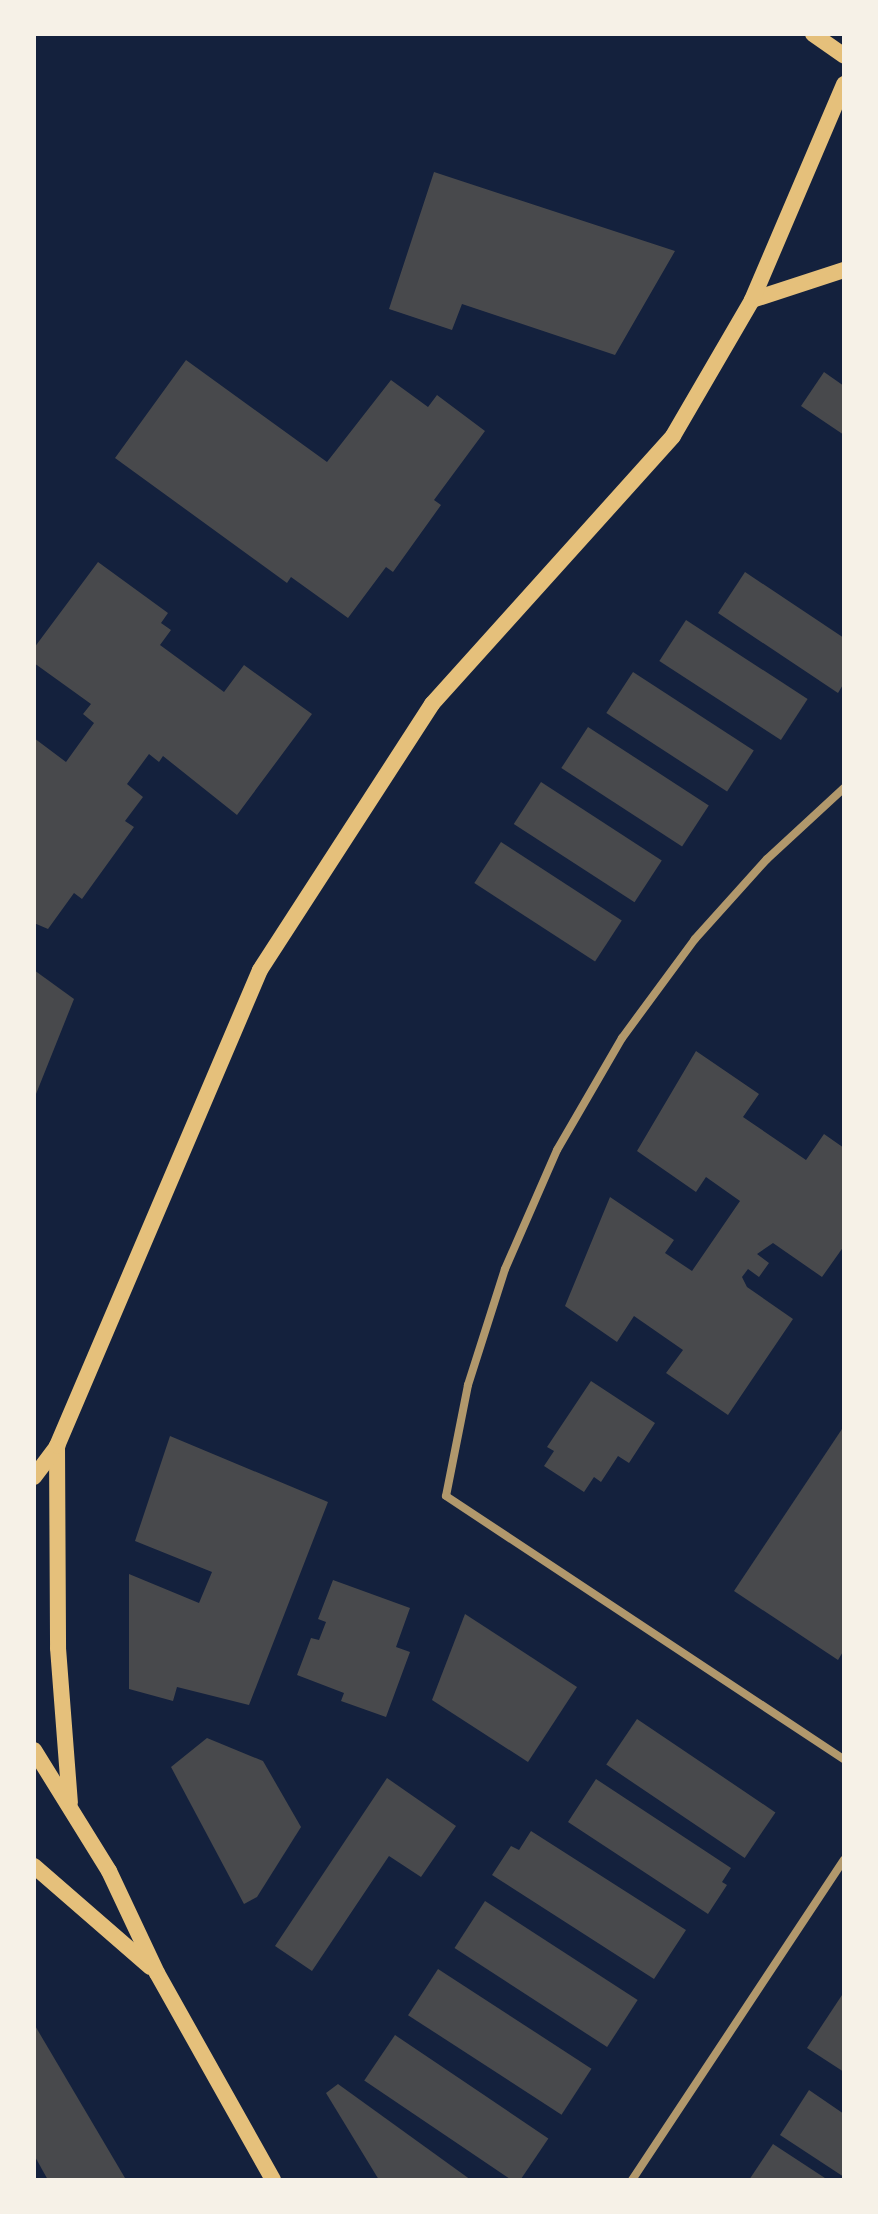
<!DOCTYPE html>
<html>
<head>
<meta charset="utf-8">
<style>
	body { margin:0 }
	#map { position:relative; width:878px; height:2214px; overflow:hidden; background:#14213d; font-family:"Open Sans",sans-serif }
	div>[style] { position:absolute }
	.building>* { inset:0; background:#48494c; transform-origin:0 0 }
	.minor>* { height:8px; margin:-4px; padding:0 4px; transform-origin:4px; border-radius:4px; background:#b1986c }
	.secondary>* { height:16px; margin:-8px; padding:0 8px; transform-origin:8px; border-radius:8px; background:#e5c07b }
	span { translate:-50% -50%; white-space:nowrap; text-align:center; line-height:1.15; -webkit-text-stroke:7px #f6f1e7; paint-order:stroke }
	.frame { position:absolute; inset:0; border:36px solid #f6f1e7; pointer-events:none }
</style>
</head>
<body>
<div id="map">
	<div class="building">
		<i style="clip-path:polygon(434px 172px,675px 251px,615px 355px,462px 304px,452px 330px,389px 309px)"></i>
		<i style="clip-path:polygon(186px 360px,327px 462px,391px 380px,428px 407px,437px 395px,485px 431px,434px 500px,441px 505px,393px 572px,386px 567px,348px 618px,291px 577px,287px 583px,115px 458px)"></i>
		<i style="clip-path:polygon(824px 372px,844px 386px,844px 435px,801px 406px)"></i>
		<i style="clip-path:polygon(98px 562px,168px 613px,161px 623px,171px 630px,160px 645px,220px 689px,224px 692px,244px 665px,312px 714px,237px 815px,163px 756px,159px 762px,149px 754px,127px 784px,143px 797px,125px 821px,134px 827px,82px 899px,74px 893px,48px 929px,34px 923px,34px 738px,66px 762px,94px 723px,83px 714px,91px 704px,34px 663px,34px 648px)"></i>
		<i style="clip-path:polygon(745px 572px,844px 638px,844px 683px,838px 693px,718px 613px)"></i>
		<i style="left:686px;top:620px;width:145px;height:49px;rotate:33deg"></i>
		<i style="left:633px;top:672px;width:144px;height:49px;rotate:33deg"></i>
		<i style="left:588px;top:727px;width:144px;height:49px;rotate:33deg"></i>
		<i style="left:541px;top:782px;width:144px;height:50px;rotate:33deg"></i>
		<i style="left:501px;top:842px;width:144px;height:49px;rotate:33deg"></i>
		<i style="clip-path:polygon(34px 970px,74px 999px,34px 1099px)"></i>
		<i style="clip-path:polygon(696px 1051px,759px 1094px,743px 1117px,806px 1160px,824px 1134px,844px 1148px,844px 1246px,822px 1277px,773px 1243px,757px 1254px,769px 1263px,759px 1277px,748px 1269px,742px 1277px,747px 1287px,793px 1319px,728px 1415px,666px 1373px,683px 1350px,634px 1316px,617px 1342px,565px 1306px,610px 1197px,674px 1240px,665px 1253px,692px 1271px,740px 1201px,706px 1177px,696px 1192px,637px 1151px)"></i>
		<i style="clip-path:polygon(591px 1381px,655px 1423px,629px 1463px,618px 1456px,601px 1482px,594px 1477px,584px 1492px,544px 1466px,554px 1451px,547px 1447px)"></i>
		<i style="clip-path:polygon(844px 1426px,844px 1650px,838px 1660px,734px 1591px)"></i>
		<i style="clip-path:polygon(170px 1436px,328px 1502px,249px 1705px,177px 1687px,173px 1701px,129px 1689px,129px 1574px,199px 1603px,212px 1572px,135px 1541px)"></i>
		<i style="clip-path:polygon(333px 1580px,410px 1608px,396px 1647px,410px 1652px,386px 1717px,341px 1701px,344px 1693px,297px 1675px,311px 1638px,319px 1640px,326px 1622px,318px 1619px)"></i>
		<i style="clip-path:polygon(465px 1614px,577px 1687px,528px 1762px,432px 1700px)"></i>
		<i style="left:637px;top:1719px;width:167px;height:55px;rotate:34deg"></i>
		<i style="clip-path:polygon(207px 1738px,263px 1761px,301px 1827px,257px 1897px,244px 1904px,171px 1767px)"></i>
		<i style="clip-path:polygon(387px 1778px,456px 1826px,421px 1877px,389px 1856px,312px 1971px,275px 1946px)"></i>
		<i style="clip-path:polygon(596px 1779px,731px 1868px,722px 1882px,727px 1885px,708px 1914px,568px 1822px)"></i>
		<i style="clip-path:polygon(531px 1831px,686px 1930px,654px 1979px,492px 1875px,511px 1846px,519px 1850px)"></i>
		<i style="left:485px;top:1901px;width:182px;height:56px;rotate:33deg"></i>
		<i style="left:438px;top:1969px;width:183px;height:55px;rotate:33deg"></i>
		<i style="clip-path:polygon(844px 1992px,844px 2072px,807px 2048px)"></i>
		<i style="clip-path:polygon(34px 2024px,125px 2178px,121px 2180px,48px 2180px,34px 2155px)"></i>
		<i style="left:395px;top:2035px;width:185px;height:55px;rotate:34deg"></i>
		<i style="clip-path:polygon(338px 2084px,471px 2180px,379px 2180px,326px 2093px)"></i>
		<i style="clip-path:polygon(809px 2090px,844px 2114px,844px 2177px,780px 2135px)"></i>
		<i style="clip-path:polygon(773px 2144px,828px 2180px,749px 2180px)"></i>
	</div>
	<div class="minor">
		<i style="left:844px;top:788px;width:105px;rotate:137.3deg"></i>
		<i style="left:767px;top:859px;width:108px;rotate:132deg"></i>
		<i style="left:695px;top:939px;width:123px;rotate:126.4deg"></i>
		<i style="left:622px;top:1038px;width:129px;rotate:120.1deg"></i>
		<i style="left:557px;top:1150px;width:130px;rotate:113.6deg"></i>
		<i style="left:505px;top:1269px;width:122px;rotate:107.7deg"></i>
		<i style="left:468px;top:1385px;width:113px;rotate:101.2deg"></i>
		<i style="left:446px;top:1496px;width:477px;rotate:33.5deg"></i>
		<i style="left:632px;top:2180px;width:384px;rotate:-56.5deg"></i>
	</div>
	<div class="secondary">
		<i style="left:813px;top:34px;width:38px;rotate:35deg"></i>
		<i style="left:752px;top:300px;width:97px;rotate:-18.1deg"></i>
		<i style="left:57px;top:1446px;width:202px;rotate:89.7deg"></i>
		<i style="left:58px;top:1648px;width:155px;rotate:85.6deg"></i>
		<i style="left:34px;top:1477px;width:39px;rotate:-53deg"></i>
		<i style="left:57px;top:1446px;width:517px;rotate:-66.9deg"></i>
		<i style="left:260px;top:970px;width:317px;rotate:-57.1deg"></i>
		<i style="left:432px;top:704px;width:360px;rotate:-48deg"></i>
		<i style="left:673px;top:436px;width:157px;rotate:-59.8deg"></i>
		<i style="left:752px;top:300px;width:235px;rotate:-66.9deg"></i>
		<i style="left:34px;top:1750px;width:142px;rotate:58.2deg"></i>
		<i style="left:109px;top:1871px;width:113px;rotate:64.8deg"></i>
		<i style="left:157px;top:1973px;width:237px;rotate:60.7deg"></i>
		<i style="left:34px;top:1866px;width:154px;rotate:41deg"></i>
	</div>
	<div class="frame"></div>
</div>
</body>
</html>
